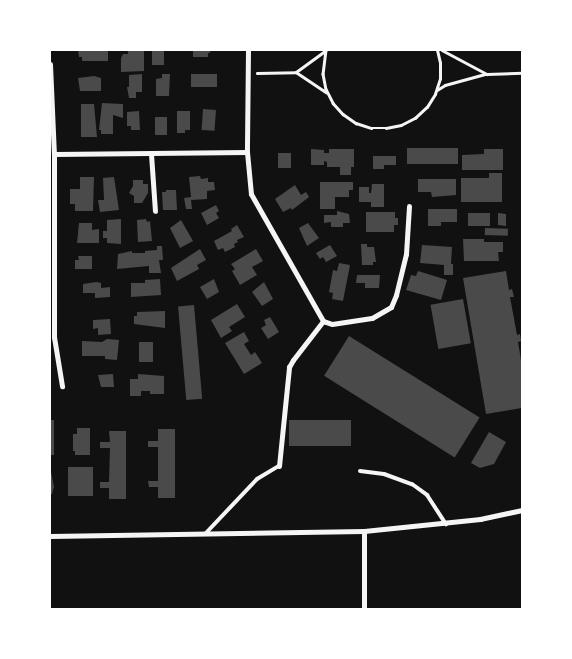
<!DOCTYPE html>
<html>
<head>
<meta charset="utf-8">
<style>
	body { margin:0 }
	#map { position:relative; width:572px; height:659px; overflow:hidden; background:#111; font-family:"Source Serif 4",serif }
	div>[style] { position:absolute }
	.building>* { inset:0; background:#4a4a4a; transform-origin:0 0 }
	.path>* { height:2.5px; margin:-1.25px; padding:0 1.25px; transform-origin:1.25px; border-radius:1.25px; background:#f5f5f5 }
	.service>* { height:4px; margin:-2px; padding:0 2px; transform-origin:2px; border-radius:2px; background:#f5f5f5 }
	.minor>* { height:5px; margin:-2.5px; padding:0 2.5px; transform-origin:2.5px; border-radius:2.5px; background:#f5f5f5 }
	span { translate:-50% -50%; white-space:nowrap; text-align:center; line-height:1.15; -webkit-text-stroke:4px #fff; paint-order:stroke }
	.frame { position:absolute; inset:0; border:51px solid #fff; pointer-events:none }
</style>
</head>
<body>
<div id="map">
	<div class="building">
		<i style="clip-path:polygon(78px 50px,108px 50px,108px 61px,82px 61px,82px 57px,79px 57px)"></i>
		<i style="clip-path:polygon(128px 50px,144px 50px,144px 71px,121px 72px,121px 58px,123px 54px,128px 54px)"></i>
		<i style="left:152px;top:50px;width:12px;height:15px"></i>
		<i style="clip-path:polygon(193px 50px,210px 50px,210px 53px,208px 53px,208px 57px,193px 57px)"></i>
		<i style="clip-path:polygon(142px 74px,142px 92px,136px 92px,136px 98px,129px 98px,127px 87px,129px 87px,129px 75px)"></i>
		<i style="clip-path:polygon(162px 74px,170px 74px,169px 96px,156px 96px,156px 79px,162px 78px)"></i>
		<i style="left:191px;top:74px;width:26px;height:13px"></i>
		<i style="clip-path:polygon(94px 76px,101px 78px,101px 91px,80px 91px,78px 78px)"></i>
		<i style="clip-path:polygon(102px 103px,123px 104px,123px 118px,113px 115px,113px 134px,101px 134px,101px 130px,99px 130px)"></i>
		<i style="clip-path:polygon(81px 104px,94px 104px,97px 137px,81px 137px)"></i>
		<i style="left:203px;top:109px;width:13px;height:21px;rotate:4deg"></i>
		<i style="clip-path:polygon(139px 111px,140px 130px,131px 130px,131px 126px,127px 126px,127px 112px)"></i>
		<i style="clip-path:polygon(177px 111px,190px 111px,190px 130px,185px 130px,185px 133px,177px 133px)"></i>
		<i style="left:155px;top:117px;width:12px;height:18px"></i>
		<i style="left:407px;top:148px;width:51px;height:16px"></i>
		<i style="clip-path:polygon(311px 149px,324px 150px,324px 153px,329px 153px,329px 149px,354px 149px,354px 167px,351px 167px,351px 175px,340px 175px,340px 167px,327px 167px,327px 162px,324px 161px,324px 165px,311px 165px)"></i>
		<i style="clip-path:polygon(484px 149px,503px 149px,503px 170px,462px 170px,462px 155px,484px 154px)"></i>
		<i style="left:278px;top:153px;width:13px;height:15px"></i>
		<i style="clip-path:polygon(373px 156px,396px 156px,396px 165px,384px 165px,384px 169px,373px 169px)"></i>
		<i style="clip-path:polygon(489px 173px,502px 173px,502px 202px,461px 202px,461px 178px,489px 178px)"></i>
		<i style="clip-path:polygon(200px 176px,201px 179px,208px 178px,208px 182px,214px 182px,215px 190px,207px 191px,207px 199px,191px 200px,192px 209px,186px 209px,184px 198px,191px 197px,189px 177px)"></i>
		<i style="clip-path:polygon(80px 177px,94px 177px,93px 211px,75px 211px,75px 204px,70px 204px,70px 189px,80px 189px)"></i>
		<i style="clip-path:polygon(114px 177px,119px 210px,100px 212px,98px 200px,104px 200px,103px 178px)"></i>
		<i style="clip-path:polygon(418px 179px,456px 179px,456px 195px,432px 197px,431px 192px,418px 192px)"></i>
		<i style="clip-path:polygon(133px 180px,143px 180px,143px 184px,148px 184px,148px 193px,142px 203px,134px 203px,134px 196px,129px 193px,133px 186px)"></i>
		<i style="clip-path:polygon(320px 182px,353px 182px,353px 190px,349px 190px,349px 197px,335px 197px,335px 209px,320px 209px)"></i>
		<i style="clip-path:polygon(372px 184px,384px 184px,384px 207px,371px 207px,371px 202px,359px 202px,359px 187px,369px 187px,369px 193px,371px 193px)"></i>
		<i style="clip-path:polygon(295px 185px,301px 195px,306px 192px,309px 197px,292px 210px,291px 208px,283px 212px,275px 199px)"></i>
		<i style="clip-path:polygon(166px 190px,176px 190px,177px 210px,163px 210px,162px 192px,166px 192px)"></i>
		<i style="clip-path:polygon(216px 205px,219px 211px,216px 213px,219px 218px,207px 225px,201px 213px)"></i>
		<i style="clip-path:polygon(428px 209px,457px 209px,457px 222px,441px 222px,441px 226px,428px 226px)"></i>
		<i style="clip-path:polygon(337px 211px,349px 214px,350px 223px,343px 223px,343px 227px,331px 227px,331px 222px,324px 223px,324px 215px,337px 215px)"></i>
		<i style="clip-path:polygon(366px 212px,395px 212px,395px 218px,398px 218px,398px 225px,394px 225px,394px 232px,366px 232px)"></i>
		<i style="left:468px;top:213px;width:22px;height:13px"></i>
		<i style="clip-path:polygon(498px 213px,506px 214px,506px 226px,498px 225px)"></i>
		<i style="clip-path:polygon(121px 219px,121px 244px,107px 243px,107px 238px,103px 238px,103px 231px,107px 231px,107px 220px)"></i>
		<i style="clip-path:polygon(146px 219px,147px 222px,150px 221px,152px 241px,138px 242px,137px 220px)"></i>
		<i style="clip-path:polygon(181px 220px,193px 241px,180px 248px,170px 228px)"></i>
		<i style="clip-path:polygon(79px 223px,92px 223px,92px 230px,99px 229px,99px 243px,77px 243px)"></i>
		<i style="clip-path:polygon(308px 223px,319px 238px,307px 246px,299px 228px)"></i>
		<i style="clip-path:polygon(237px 225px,244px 237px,237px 240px,238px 242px,234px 244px,235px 247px,225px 252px,223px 248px,218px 250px,214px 241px,232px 231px,231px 229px)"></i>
		<i style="left:485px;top:228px;width:23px;height:7px;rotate:2deg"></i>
		<i style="clip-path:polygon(463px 239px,484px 239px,484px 242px,503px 242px,503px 252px,498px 252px,499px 261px,464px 261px)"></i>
		<i style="clip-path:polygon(361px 244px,367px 244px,367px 247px,374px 247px,376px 262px,373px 262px,373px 265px,362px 265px)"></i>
		<i style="clip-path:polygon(330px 245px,337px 256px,326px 262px,323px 257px,320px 259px,316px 253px)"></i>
		<i style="clip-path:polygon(422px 245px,452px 247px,451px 264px,453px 264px,453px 275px,444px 275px,444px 265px,420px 263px)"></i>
		<i style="clip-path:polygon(157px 246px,162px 246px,163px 260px,159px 260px,161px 273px,149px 273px,149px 266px,117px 269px,118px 254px,132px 251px,132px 253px,145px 253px,145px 251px,157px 250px)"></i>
		<i style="clip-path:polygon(200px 249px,206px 260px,197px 265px,199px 269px,177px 281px,171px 268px)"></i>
		<i style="clip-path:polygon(256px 249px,263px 261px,252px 267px,257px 275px,240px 285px,232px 271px,235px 269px,231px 264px)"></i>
		<i style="clip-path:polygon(78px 256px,92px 256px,92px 269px,75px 269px,75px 260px,79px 260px)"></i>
		<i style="clip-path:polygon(339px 263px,350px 265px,343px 301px,332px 299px,333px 293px,329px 292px,333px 270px,337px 271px)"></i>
		<i style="clip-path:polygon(418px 271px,447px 280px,441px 300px,406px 290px,411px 275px,416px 276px)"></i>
		<i style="clip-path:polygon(506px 271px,509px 290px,512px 289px,514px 297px,510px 297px,517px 335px,520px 334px,521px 341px,518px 342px,522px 366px,522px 408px,486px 414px,463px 278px)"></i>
		<i style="clip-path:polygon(357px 275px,380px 275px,379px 288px,365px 288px,365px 283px,356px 283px)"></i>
		<i style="clip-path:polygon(160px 279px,161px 295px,131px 297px,131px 283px,145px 283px,145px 280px)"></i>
		<i style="clip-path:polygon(214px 279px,219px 292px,207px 299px,200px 287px)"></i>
		<i style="clip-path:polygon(96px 282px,101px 283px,101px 288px,110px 287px,110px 297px,95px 298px,95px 293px,83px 293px,83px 284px)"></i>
		<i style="clip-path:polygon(264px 282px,273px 299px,262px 306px,252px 292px)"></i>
		<i style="left:463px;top:299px;width:45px;height:33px;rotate:80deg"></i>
		<i style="clip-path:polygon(237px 304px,245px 317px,229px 327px,232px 331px,221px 338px,211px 320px)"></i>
		<i style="left:194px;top:305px;width:94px;height:16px;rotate:85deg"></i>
		<i style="clip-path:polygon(165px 311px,165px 328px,134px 324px,134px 316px,137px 316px,137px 312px)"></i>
		<i style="clip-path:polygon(270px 317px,279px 332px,268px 339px,261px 328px,266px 325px,264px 320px)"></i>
		<i style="clip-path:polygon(110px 319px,111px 334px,98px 335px,98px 328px,93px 329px,93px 320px)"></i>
		<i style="clip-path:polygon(244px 332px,249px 341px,244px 344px,251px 355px,255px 352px,262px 363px,244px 374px,225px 343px)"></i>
		<i style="left:349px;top:336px;width:154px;height:47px;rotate:32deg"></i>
		<i style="clip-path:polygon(107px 339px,119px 340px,117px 360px,105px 359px,105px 356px,82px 356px,82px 341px,102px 342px)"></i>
		<i style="left:139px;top:342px;width:14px;height:20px"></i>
		<i style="clip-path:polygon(113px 374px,114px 387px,101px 387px,98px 375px)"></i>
		<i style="clip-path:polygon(138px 374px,164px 376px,164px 394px,150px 394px,150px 391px,141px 391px,141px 396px,130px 396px,130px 379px,138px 379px)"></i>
		<i style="left:50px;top:420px;width:4px;height:35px"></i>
		<i style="left:289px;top:420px;width:62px;height:26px"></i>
		<i style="clip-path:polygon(77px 428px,90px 428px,90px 455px,75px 455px,75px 451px,73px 451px,73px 434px,77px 434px)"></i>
		<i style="clip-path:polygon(158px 429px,175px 429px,175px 498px,158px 498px,158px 487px,149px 487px,148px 481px,158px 481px,158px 447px,148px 447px,148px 441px,158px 441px)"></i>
		<i style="clip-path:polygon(109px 431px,126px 431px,126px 499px,109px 499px,109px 488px,100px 488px,100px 482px,109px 482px,110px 448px,100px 448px,100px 442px,110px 442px)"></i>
		<i style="clip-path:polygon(489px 432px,506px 442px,494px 464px,480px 468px,471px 463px)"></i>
		<i style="clip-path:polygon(50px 467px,54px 487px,52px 494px,50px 494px)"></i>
		<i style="left:68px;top:467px;width:25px;height:29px"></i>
	</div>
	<div class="path">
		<i style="left:326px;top:50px;width:24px;rotate:97deg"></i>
		<i style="left:323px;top:74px;width:15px;rotate:79deg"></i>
		<i style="left:326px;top:89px;width:16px;rotate:63deg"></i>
		<i style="left:333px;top:103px;width:15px;rotate:48deg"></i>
		<i style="left:343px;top:114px;width:16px;rotate:35deg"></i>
		<i style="left:356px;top:123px;width:16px;rotate:18deg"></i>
		<i style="left:371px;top:128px;width:15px"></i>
		<i style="left:386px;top:128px;width:15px;rotate:-11deg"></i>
		<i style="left:401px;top:125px;width:16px;rotate:-27deg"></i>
		<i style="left:415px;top:118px;width:16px;rotate:-43deg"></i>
		<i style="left:427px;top:107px;width:15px;rotate:-58deg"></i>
		<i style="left:435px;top:94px;width:16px;rotate:-72deg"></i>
		<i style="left:440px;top:79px;width:16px;rotate:-90deg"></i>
		<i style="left:440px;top:63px;width:13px;rotate:-103deg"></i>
		<i style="left:442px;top:50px;width:51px;rotate:28.1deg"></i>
		<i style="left:487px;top:74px;width:35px;rotate:-2deg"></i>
		<i style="left:296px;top:72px;width:36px;rotate:34deg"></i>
		<i style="left:257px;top:73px;width:39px;rotate:-1deg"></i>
		<i style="left:296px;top:72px;width:36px;rotate:-36deg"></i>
		<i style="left:437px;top:90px;width:9px;rotate:-32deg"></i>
		<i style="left:445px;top:85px;width:41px;rotate:-15.4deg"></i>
	</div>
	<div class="service">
		<i style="left:360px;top:471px;width:24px;rotate:7deg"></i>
		<i style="left:384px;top:474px;width:30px;rotate:20deg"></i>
		<i style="left:412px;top:484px;width:19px;rotate:36deg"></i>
		<i style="left:427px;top:495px;width:35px;rotate:57deg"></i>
		<i style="left:205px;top:534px;width:76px;rotate:-46.6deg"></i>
		<i style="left:257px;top:479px;width:26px;rotate:-31deg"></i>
	</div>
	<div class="minor">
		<i style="left:248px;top:50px;width:102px;rotate:90.6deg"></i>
		<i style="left:247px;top:152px;width:42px;rotate:84.6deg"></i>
		<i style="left:251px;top:194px;width:146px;rotate:60.4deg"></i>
		<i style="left:323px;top:321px;width:9px;rotate:18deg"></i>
		<i style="left:332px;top:324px;width:40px;rotate:-8.5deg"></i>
		<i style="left:372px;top:318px;width:22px;rotate:-30deg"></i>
		<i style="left:391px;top:307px;width:13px;rotate:-67deg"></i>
		<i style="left:396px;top:295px;width:42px;rotate:-76.3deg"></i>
		<i style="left:406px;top:254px;width:48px;rotate:-86.4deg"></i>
		<i style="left:50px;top:64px;width:90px;rotate:87.5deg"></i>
		<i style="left:54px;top:154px;width:183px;rotate:90deg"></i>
		<i style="left:54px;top:337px;width:50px;rotate:80.7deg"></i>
		<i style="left:54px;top:154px;width:193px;rotate:-0.6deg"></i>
		<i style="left:151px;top:154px;width:57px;rotate:86deg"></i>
		<i style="left:279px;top:466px;width:100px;rotate:-84.2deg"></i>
		<i style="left:289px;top:367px;width:8px;rotate:-60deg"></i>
		<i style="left:293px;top:360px;width:49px;rotate:-52.4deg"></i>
		<i style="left:364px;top:531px;width:78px;rotate:90deg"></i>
		<i style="left:50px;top:536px;width:314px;rotate:-0.9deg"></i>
		<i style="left:364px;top:531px;width:117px;rotate:-5.9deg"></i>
		<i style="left:480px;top:519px;width:43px;rotate:-12.1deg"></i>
	</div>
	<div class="frame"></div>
</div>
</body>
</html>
